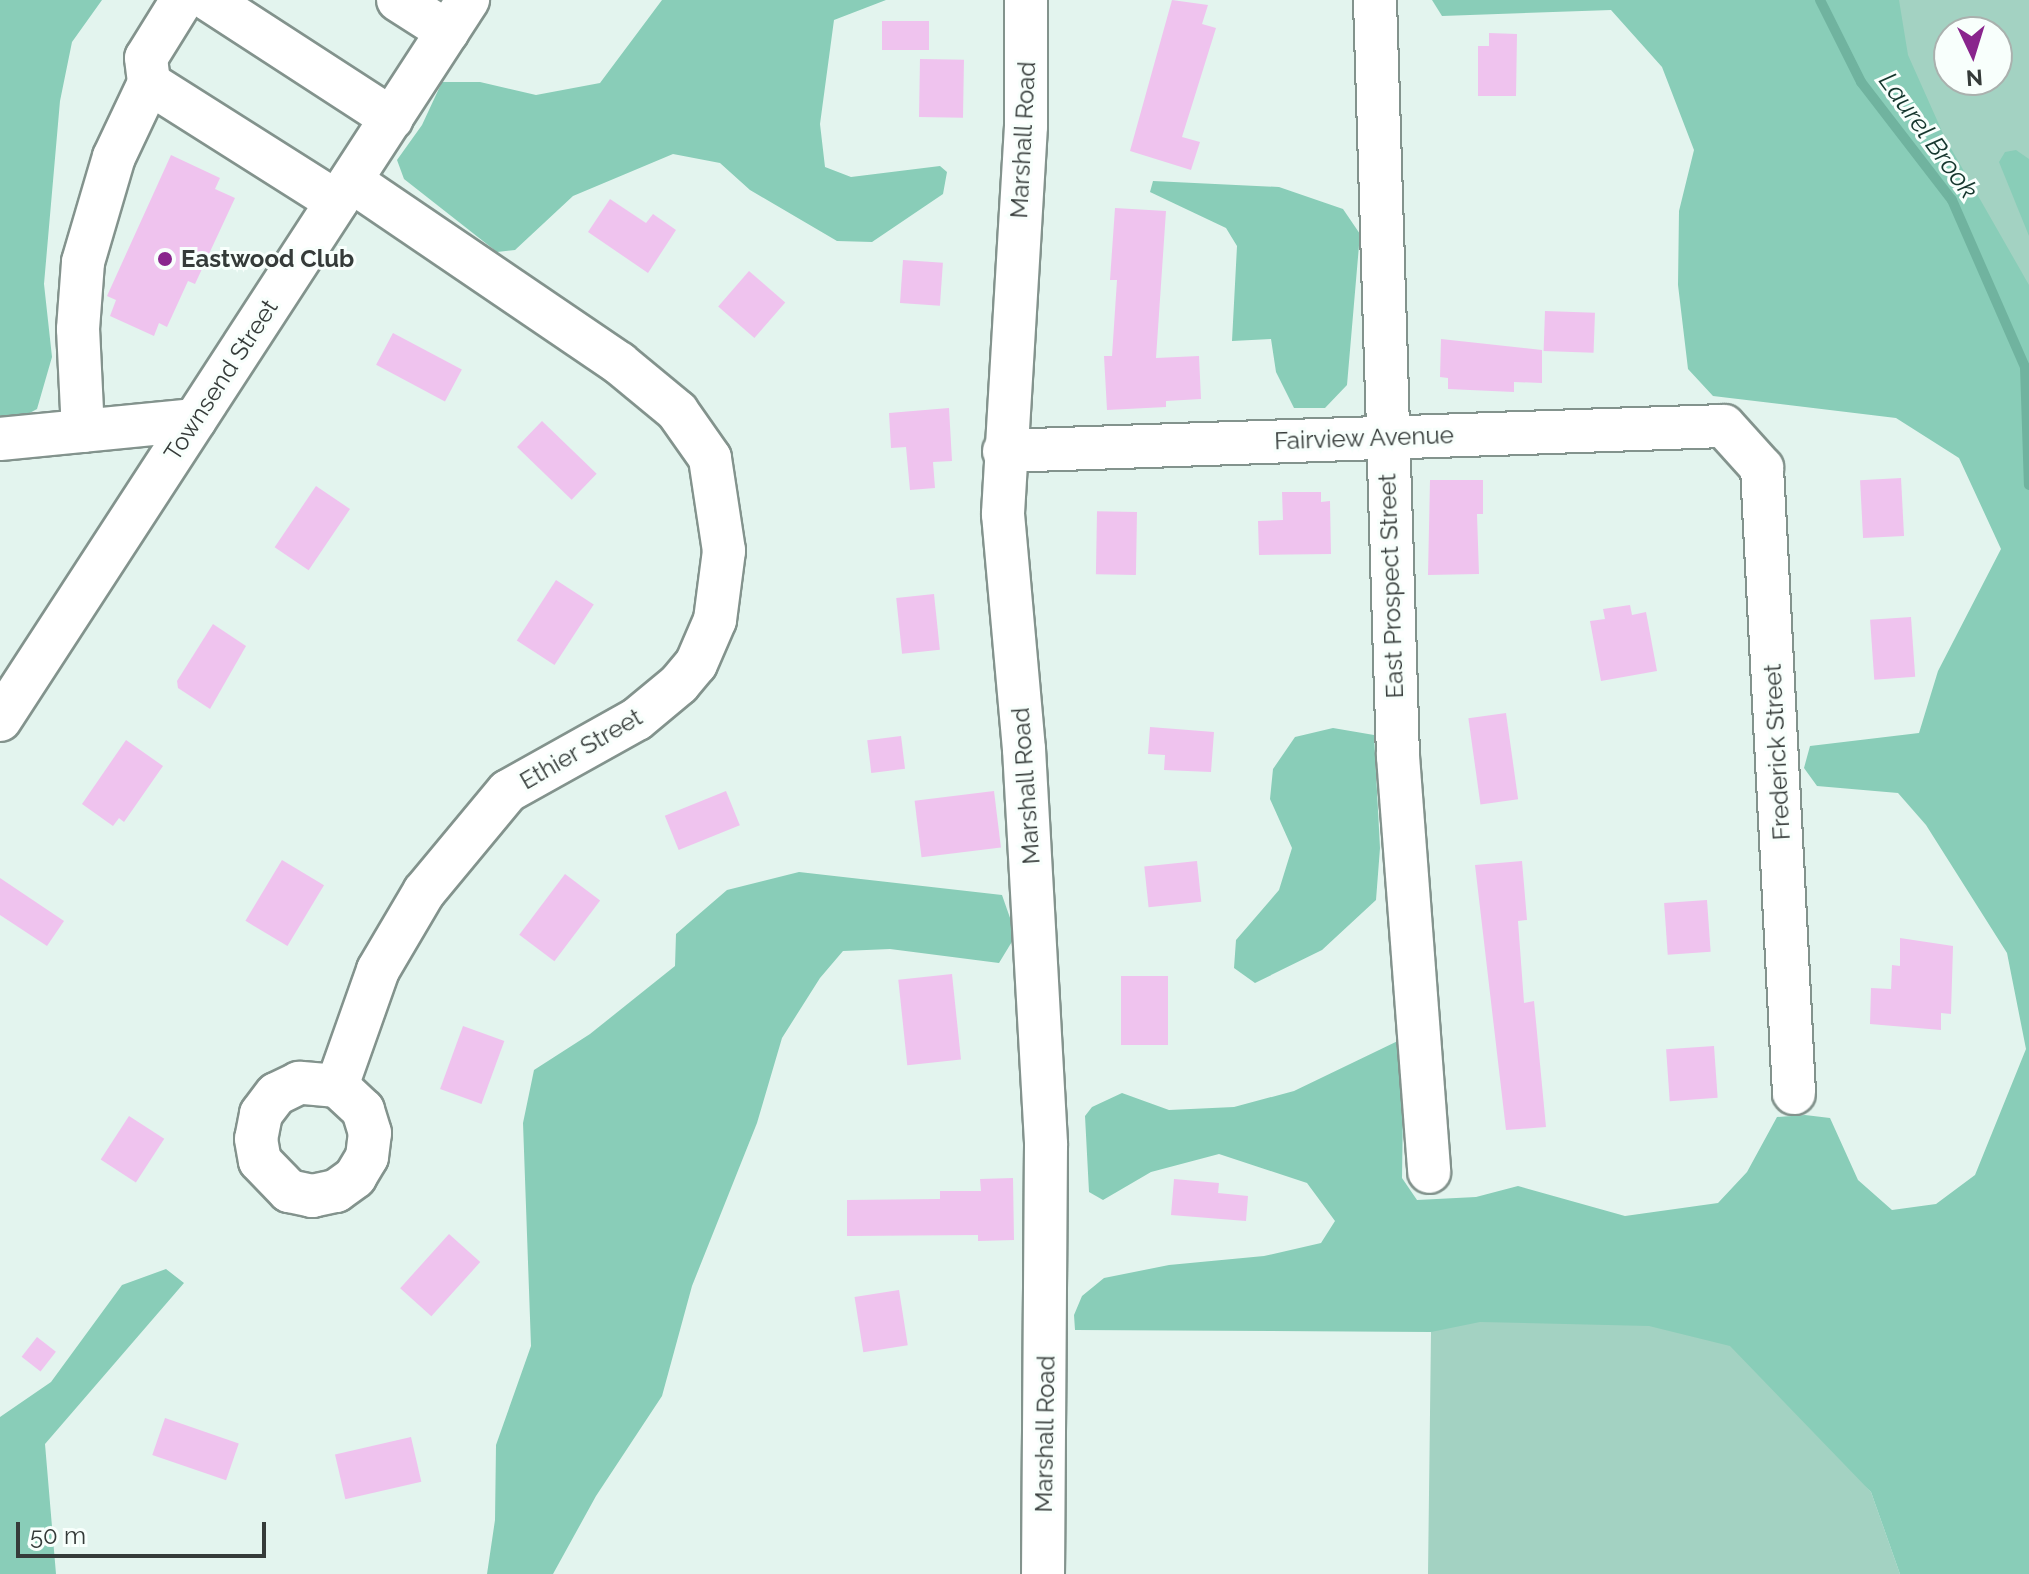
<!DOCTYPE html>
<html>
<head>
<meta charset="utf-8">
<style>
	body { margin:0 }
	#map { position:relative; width:2029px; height:1574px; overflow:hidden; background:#e3f4ee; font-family:Raleway,sans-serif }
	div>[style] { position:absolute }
	.green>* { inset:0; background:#a3d2c2 }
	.forest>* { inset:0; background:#89cdb8 }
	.stream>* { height:10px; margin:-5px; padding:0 5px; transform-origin:5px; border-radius:5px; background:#70b39f }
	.building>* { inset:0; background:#efc3ee; transform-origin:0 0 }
	.roads { filter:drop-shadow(2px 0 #83938d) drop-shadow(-2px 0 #83938d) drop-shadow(0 2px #83938d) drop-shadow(0 -2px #83938d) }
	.minor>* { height:42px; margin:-21px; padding:0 21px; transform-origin:21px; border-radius:21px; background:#fff }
	.dots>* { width:22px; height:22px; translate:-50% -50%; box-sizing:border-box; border:4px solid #f8fffc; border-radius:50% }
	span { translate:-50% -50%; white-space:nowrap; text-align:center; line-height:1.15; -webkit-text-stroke:6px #f8fffc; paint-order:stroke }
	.street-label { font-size:24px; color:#353b39 }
	.poi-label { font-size:24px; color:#353b39; font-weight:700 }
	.left { translate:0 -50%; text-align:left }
	.water-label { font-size:26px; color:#15362d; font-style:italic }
	.north { position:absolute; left:1933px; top:16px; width:80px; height:80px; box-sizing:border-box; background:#f8fffc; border:2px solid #aab1ae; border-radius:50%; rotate:176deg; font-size:22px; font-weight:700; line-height:32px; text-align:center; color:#353b39 }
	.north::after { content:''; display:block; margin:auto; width:28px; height:36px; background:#89258d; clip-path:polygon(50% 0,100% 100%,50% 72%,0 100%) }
	.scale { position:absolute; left:16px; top:1522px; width:250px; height:36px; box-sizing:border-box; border:4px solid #353b39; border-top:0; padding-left:10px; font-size:24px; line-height:28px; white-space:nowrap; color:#353b39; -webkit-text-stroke:6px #f8fffc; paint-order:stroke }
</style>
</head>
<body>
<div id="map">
	<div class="green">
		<i style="clip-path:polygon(evenodd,1820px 0,2029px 0,2029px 485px,1820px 0,1949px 32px,1997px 32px,1997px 80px,1949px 80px,1949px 32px)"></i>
		<i style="clip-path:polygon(1769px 1281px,1828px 1443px,1871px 1492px,1900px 1574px,1428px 1574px,1431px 1332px,1463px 1293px)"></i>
	</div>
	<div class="forest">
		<i style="clip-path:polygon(0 0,102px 0,72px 42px,60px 101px,44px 284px,52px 357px,37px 409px,0 429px)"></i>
		<i style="clip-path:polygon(662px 0,886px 0,834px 20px,820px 124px,825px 167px,851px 177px,940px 166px,947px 172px,943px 194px,872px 242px,837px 241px,750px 190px,720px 163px,673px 154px,573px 196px,515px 250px,497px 252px,404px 179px,397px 160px,422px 125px,442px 82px,480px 82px,536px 95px,600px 83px)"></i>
		<i style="clip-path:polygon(1432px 0,1899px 0,1908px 55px,1945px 138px,2029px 285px,2029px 1574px,1900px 1574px,1871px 1492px,1730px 1346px,1649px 1326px,1480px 1322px,1431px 1332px,1075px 1330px,1074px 1315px,1082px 1296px,1104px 1278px,1169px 1265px,1264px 1256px,1321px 1243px,1335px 1221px,1307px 1183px,1219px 1154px,1151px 1172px,1103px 1200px,1089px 1192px,1085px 1116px,1092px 1107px,1122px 1093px,1169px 1110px,1234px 1107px,1294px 1091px,1404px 1038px,1402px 1178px,1417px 1200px,1476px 1197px,1518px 1186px,1625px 1216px,1718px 1203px,1747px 1172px,1777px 1117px,1805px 1115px,1830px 1118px,1858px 1180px,1892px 1210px,1936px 1204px,1975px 1175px,2026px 1049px,2007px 953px,1926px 825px,1898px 793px,1817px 786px,1804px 768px,1810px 746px,1919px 733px,1938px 671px,2001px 549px,1959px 458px,1896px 418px,1713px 396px,1688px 369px,1678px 285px,1679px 211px,1694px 150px,1662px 67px,1611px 10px,1442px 16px)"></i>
		<i style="clip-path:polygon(2016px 150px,2029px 159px,2029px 236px,1999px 162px,2005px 152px)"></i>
		<i style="clip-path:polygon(1153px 181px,1279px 187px,1343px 209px,1360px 234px,1347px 385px,1325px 408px,1294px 408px,1276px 372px,1271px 339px,1232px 341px,1237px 246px,1226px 228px,1150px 192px)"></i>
		<i style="clip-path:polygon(1333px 728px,1374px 735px,1380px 848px,1376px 900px,1322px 950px,1255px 983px,1234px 968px,1236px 940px,1279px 890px,1292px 848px,1270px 799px,1273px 769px,1295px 737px)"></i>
		<i style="clip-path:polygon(799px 872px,1002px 895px,1016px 935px,999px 963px,890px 949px,843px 951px,820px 978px,782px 1038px,757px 1123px,692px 1286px,662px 1396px,596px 1496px,553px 1574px,487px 1574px,495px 1520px,496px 1445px,531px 1346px,523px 1123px,534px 1070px,590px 1034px,675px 966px,676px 934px,727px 890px)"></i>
		<i style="clip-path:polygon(166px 1269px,184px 1283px,45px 1444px,56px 1574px,0 1574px,0 1417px,51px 1382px,122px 1285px)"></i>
	</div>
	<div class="stream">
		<i style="left:1820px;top:0;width:92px;rotate:63.4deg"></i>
		<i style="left:1861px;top:82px;width:149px;rotate:52.4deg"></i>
		<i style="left:1952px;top:200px;width:182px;rotate:66.4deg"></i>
		<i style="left:2025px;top:367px;width:118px;rotate:88.1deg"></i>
	</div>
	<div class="building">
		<i style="clip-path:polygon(1172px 0,1208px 5px,1202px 24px,1216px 28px,1182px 137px,1200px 142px,1191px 170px,1130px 151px)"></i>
		<i style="left:882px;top:21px;width:47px;height:29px"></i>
		<i style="clip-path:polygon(1489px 33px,1517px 34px,1516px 96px,1478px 96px,1478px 46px,1489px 46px)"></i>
		<i style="left:920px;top:59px;width:44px;height:58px;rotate:1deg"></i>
		<i style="clip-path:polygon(171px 155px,220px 178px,215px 189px,235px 198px,195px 284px,188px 281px,167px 327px,159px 323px,154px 336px,110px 316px,116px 300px,107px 296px)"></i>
		<i style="clip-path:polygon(610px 199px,646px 223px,653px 214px,676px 230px,648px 273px,588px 232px)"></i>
		<i style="clip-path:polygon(1115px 208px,1166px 211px,1156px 358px,1199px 356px,1201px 399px,1166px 401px,1166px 407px,1107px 410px,1104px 356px,1112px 356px,1117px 280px,1110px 280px)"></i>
		<i style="left:903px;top:260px;width:40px;height:43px;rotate:4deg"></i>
		<i style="left:749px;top:271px;width:48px;height:47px;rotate:41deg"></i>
		<i style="left:1545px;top:311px;width:50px;height:40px;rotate:2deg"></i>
		<i style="left:393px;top:333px;width:78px;height:36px;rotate:28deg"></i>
		<i style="clip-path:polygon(1441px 339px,1542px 350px,1542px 383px,1514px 382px,1514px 392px,1448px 389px,1448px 378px,1440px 377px)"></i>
		<i style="clip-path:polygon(949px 408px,952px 461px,933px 462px,935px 488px,910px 490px,906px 447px,891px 448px,889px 413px)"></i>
		<i style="left:542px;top:421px;width:76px;height:36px;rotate:44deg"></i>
		<i style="left:1901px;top:478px;width:58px;height:41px;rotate:87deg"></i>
		<i style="clip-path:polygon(1430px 480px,1483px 480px,1483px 514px,1477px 514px,1479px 574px,1428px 575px)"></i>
		<i style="left:316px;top:486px;width:41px;height:74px;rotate:34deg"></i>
		<i style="clip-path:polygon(1282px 492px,1321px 492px,1321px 502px,1330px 501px,1331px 554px,1259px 555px,1258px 521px,1283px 520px)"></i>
		<i style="left:1137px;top:512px;width:63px;height:40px;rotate:91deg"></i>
		<i style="left:556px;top:580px;width:45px;height:72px;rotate:33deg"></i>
		<i style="left:934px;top:594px;width:56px;height:38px;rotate:84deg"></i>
		<i style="clip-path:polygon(1630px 605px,1632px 615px,1646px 612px,1657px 671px,1601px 681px,1590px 621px,1605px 619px,1603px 609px)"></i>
		<i style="left:1911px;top:617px;width:60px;height:41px;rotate:86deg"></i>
		<i style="clip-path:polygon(213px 624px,246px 646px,210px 709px,178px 688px,177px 681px)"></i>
		<i style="left:1506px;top:713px;width:87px;height:38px;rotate:82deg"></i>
		<i style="clip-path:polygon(1150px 727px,1214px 732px,1211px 772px,1164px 770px,1165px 755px,1148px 754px)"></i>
		<i style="left:901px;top:736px;width:33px;height:34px;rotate:83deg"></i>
		<i style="clip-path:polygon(126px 740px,163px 766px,124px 822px,119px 818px,113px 826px,82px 804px)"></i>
		<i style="left:726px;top:791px;width:37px;height:66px;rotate:68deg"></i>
		<i style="left:994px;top:791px;width:57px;height:80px;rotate:83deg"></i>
		<i style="left:282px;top:860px;width:49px;height:71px;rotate:31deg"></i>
		<i style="left:1197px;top:861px;width:41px;height:53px;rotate:84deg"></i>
		<i style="clip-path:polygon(1522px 861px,1527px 920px,1518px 921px,1524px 1003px,1534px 1001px,1546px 1127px,1506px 1130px,1475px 865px)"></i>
		<i style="left:565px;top:874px;width:44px;height:76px;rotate:37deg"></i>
		<i style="clip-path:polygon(0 878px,64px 921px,47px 946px,0 915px)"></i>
		<i style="left:1707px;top:900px;width:52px;height:43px;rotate:86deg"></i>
		<i style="clip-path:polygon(1900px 938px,1953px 946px,1951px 1014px,1941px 1013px,1941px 1030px,1870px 1024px,1871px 988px,1891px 989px,1892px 965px,1900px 966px)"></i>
		<i style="left:952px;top:974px;width:86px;height:54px;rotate:84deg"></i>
		<i style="left:1121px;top:976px;width:47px;height:69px"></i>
		<i style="left:463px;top:1026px;width:44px;height:67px;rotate:20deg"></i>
		<i style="left:1714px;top:1046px;width:52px;height:48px;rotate:86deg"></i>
		<i style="left:129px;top:1116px;width:42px;height:52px;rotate:33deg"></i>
		<i style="clip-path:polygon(1013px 1178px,1014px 1240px,978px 1241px,978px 1235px,847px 1236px,847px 1200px,940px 1199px,940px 1191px,981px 1191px,980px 1179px)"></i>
		<i style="clip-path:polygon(1174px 1179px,1219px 1183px,1218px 1193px,1248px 1196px,1246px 1221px,1171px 1215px)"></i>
		<i style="left:449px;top:1234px;width:42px;height:73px;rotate:42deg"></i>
		<i style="left:899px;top:1290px;width:56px;height:45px;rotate:81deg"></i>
		<i style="left:37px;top:1337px;width:24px;height:25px;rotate:38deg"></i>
		<i style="left:165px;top:1418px;width:78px;height:39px;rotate:19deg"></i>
		<i style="left:411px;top:1437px;width:46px;height:78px;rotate:77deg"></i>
	</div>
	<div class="roads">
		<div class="minor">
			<i style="left:182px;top:0;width:68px;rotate:121.8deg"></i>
			<i style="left:146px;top:58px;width:25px;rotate:83deg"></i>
			<i style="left:149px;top:83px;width:222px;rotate:32.3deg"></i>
			<i style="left:209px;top:0;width:218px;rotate:33deg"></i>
			<i style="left:398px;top:0;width:59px;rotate:32.6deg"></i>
			<i style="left:1026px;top:0;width:126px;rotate:90deg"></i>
			<i style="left:1026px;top:126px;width:389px;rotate:93.4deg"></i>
			<i style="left:1003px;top:514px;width:236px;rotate:84.9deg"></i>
			<i style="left:1024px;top:749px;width:397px;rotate:86.8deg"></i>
			<i style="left:1046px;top:1145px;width:429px;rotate:90.4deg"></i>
			<i style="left:1375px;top:0;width:756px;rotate:88.26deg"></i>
			<i style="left:1398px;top:756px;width:417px;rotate:85.7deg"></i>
			<i style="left:83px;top:431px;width:102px;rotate:-92.8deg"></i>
			<i style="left:78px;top:329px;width:67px;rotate:-85.7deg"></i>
			<i style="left:83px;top:262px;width:109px;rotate:-73.6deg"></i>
			<i style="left:114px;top:157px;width:82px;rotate:-64.7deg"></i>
			<i style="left:0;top:439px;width:196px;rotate:-5.6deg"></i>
			<i style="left:1004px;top:451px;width:720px;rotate:-1.99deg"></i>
			<i style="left:1724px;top:426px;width:57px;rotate:47.9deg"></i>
			<i style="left:1762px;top:468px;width:626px;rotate:87.07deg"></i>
			<i style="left:0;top:720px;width:859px;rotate:-56.98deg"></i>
			<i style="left:337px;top:1086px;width:38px;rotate:-175deg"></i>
			<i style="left:299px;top:1083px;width:25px;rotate:154deg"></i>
			<i style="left:276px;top:1094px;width:25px;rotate:127deg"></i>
			<i style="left:261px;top:1114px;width:25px;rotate:101deg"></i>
			<i style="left:256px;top:1139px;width:22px;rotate:80deg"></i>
			<i style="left:260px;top:1161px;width:42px;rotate:46deg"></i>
			<i style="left:289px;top:1191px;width:24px;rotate:12deg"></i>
			<i style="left:312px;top:1196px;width:25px;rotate:-12deg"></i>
			<i style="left:336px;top:1191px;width:24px;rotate:-36deg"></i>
			<i style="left:355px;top:1177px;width:23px;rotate:-59deg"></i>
			<i style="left:367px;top:1157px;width:24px;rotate:-83deg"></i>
			<i style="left:370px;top:1133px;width:24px;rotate:-107deg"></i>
			<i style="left:363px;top:1110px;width:35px;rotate:-137deg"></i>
			<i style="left:337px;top:1086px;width:123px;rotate:-70.5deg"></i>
			<i style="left:378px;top:970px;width:91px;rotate:-59.5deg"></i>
			<i style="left:424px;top:892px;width:131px;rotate:-50.3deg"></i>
			<i style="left:508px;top:791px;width:148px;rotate:-29.2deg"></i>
			<i style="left:637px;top:719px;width:55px;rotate:-39.8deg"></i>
			<i style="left:679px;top:684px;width:26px;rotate:-50deg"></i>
			<i style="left:696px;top:664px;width:48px;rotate:-66.6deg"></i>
			<i style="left:715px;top:620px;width:70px;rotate:-82.6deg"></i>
			<i style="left:724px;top:551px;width:94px;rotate:-98.6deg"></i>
			<i style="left:710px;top:458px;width:57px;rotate:-125.1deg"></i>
			<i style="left:677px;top:411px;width:75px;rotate:-140.4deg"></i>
			<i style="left:619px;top:363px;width:324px;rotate:-145.8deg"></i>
		</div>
	</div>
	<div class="dots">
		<i style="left:165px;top:259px;background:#89258d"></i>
	</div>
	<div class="street-label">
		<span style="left:1023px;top:140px;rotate:-87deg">Marshall Road</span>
		<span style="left:221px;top:380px;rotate:-57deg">Townsend Street</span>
		<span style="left:1364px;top:438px;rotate:-2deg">Fairview Avenue</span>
		<span style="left:1391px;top:586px;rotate:-92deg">East Prospect Street</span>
		<span style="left:581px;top:749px;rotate:-30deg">Ethier Street</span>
		<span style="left:1777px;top:752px;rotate:-93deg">Frederick Street</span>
		<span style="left:1026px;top:786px;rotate:-94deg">Marshall Road</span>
		<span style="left:1045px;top:1434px;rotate:-89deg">Marshall Road</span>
	</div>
	<div class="poi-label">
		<span class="left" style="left:181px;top:259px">Eastwood Club</span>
	</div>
	<div class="water-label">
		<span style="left:1928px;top:136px;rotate:54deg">Laurel Brook</span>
	</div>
	<div class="north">N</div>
	<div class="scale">50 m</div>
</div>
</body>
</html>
